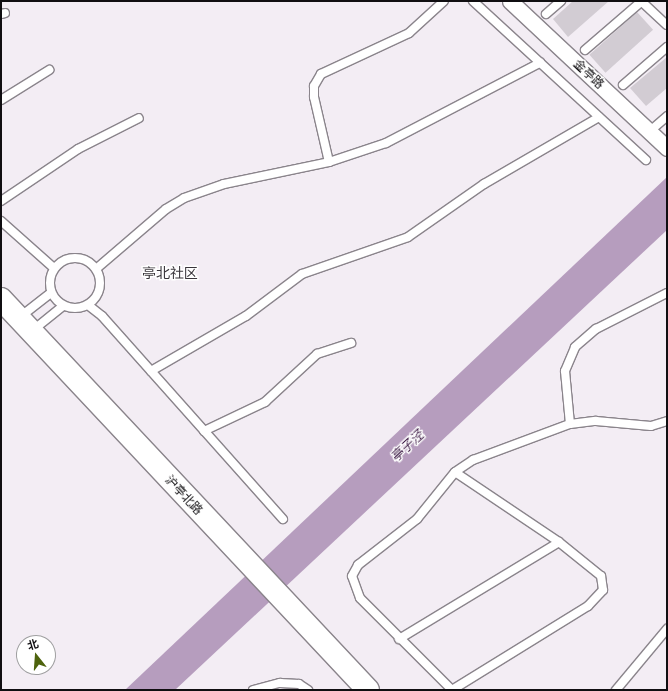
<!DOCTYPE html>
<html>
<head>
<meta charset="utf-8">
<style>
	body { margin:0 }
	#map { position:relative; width:668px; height:691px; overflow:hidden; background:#f3edf4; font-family:Cabin,"Noto Sans SC",sans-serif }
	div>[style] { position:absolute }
	.water>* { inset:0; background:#b69dbe }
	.building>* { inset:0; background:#d2ccd3; transform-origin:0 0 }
	.roads { filter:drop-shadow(1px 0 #8a848b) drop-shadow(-1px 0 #8a848b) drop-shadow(0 1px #8a848b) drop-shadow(0 -1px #8a848b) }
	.lane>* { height:8px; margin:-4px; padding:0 4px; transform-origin:4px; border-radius:4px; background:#fff }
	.lane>.ring { margin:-4px; padding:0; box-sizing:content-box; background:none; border:8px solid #fff; border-radius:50% }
	.street>* { height:15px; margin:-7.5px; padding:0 7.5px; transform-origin:7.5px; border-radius:7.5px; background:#fff }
	.secondary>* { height:22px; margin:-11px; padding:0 11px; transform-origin:11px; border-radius:11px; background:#fff }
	span { translate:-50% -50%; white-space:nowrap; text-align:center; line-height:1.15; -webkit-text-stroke:3px #fff; paint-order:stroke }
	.street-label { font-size:12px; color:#100e11 }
	.water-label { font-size:13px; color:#3c1a45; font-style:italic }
	.quarter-label { font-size:14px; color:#38343a }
	.frame { position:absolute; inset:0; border:2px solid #100e11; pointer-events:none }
	.north { position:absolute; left:16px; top:635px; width:40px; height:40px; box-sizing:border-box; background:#fff; border:1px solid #9f9fa0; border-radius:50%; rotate:343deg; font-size:11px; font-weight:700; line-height:16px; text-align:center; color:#100e11 }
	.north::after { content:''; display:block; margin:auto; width:14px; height:18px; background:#4e630d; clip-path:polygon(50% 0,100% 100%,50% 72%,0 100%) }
</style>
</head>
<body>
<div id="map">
	<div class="water">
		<i style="clip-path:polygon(667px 177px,667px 230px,175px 690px,125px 690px)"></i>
	</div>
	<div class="building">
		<i style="clip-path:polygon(573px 1px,609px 1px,568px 37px,553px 19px)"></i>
		<i style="left:637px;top:12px;width:24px;height:64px;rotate:48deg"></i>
		<i style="clip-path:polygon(667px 57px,667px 88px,646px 106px,630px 88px)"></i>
	</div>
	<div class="roads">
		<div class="lane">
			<i style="left:473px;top:1px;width:235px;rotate:42.6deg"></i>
			<i style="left:641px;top:1px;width:35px;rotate:43deg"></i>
			<i style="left:1px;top:14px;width:4px;rotate:-14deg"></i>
			<i style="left:546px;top:14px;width:20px;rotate:-41deg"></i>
			<i style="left:585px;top:50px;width:75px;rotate:-40.7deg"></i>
			<i style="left:623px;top:85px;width:58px;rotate:-40.8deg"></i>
			<i style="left:1px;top:100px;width:57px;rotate:-32deg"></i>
			<i style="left:650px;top:131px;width:23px;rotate:-41deg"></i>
			<i style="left:329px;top:162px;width:67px;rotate:-103deg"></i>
			<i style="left:314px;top:97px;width:11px;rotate:-90deg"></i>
			<i style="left:314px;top:86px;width:14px;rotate:-60deg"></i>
			<i style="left:321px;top:74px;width:97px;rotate:-25deg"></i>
			<i style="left:409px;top:33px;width:47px;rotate:-42.4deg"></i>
			<i style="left:1px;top:201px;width:93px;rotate:-34deg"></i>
			<i style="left:78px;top:149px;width:68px;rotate:-26.9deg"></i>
			<i style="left:1px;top:221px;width:71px;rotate:41.6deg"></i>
			<i class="ring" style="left:50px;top:258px;width:42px;height:42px"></i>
			<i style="left:96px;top:269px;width:92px;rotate:-40.6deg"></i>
			<i style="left:166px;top:209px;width:21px;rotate:-31deg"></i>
			<i style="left:184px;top:198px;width:42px;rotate:-19.3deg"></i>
			<i style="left:224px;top:184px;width:107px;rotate:-11.8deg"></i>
			<i style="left:329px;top:162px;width:60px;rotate:-18.4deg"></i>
			<i style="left:386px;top:143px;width:174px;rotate:-27.5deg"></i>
			<i style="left:88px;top:305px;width:18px;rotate:38deg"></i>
			<i style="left:102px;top:316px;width:272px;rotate:48.3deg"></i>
			<i style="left:20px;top:317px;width:39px;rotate:-38deg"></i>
			<i style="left:32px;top:331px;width:40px;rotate:-39deg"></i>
			<i style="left:151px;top:371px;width:110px;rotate:-30.1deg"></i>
			<i style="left:246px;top:316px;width:70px;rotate:-36.9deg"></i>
			<i style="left:302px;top:274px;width:112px;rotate:-19.2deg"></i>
			<i style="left:408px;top:237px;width:93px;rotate:-34.9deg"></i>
			<i style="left:484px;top:184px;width:133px;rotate:-30.2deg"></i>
			<i style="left:570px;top:424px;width:53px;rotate:-95.4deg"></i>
			<i style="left:565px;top:371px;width:26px;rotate:-67deg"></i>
			<i style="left:575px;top:347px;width:28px;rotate:-41deg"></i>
			<i style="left:596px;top:329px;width:80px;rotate:-26.9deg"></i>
			<i style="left:204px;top:431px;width:68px;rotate:-25.4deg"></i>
			<i style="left:265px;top:402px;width:71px;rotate:-42.7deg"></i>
			<i style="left:317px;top:354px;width:36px;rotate:-18deg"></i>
			<i style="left:399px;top:639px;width:187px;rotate:-31.2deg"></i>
			<i style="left:253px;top:690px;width:28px;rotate:-15deg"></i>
			<i style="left:280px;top:683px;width:19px;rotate:3deg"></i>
			<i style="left:299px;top:684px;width:11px;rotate:34deg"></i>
			<i style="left:452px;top:690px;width:130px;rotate:-135deg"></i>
			<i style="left:360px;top:598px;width:23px;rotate:-110deg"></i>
			<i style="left:352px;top:576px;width:13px;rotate:-61deg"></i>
			<i style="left:358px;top:565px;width:75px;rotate:-37.9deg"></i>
			<i style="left:417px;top:519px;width:60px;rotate:-51deg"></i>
			<i style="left:455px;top:472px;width:22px;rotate:-34deg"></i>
			<i style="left:473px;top:460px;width:103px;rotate:-20.4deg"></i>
			<i style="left:570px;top:424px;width:26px;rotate:-7deg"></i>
			<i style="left:596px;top:421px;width:55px;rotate:5.2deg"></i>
			<i style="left:651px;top:426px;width:17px;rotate:-17deg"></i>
			<i style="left:452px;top:690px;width:160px;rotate:-31.7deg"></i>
			<i style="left:588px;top:606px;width:22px;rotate:-47deg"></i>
			<i style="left:603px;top:590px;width:14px;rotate:-98deg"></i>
			<i style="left:601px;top:576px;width:54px;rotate:-141deg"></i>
			<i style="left:559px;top:542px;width:125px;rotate:-146.1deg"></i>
			<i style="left:616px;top:690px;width:80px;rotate:-50.1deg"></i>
		</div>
		<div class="street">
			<i style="left:510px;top:1px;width:215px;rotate:43.1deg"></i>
		</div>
		<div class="secondary">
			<i style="left:1px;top:299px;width:536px;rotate:46.81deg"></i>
		</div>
	</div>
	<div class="street-label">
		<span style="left:589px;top:74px;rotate:43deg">金亭路</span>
		<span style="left:184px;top:495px;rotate:47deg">沪亭北路</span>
	</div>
	<div class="water-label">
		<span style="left:407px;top:446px;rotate:-43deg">亭子泾</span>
	</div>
	<div class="quarter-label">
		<span style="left:170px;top:273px">亭北社区</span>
	</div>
	<div class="frame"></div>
	<div class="north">北</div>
</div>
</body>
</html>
